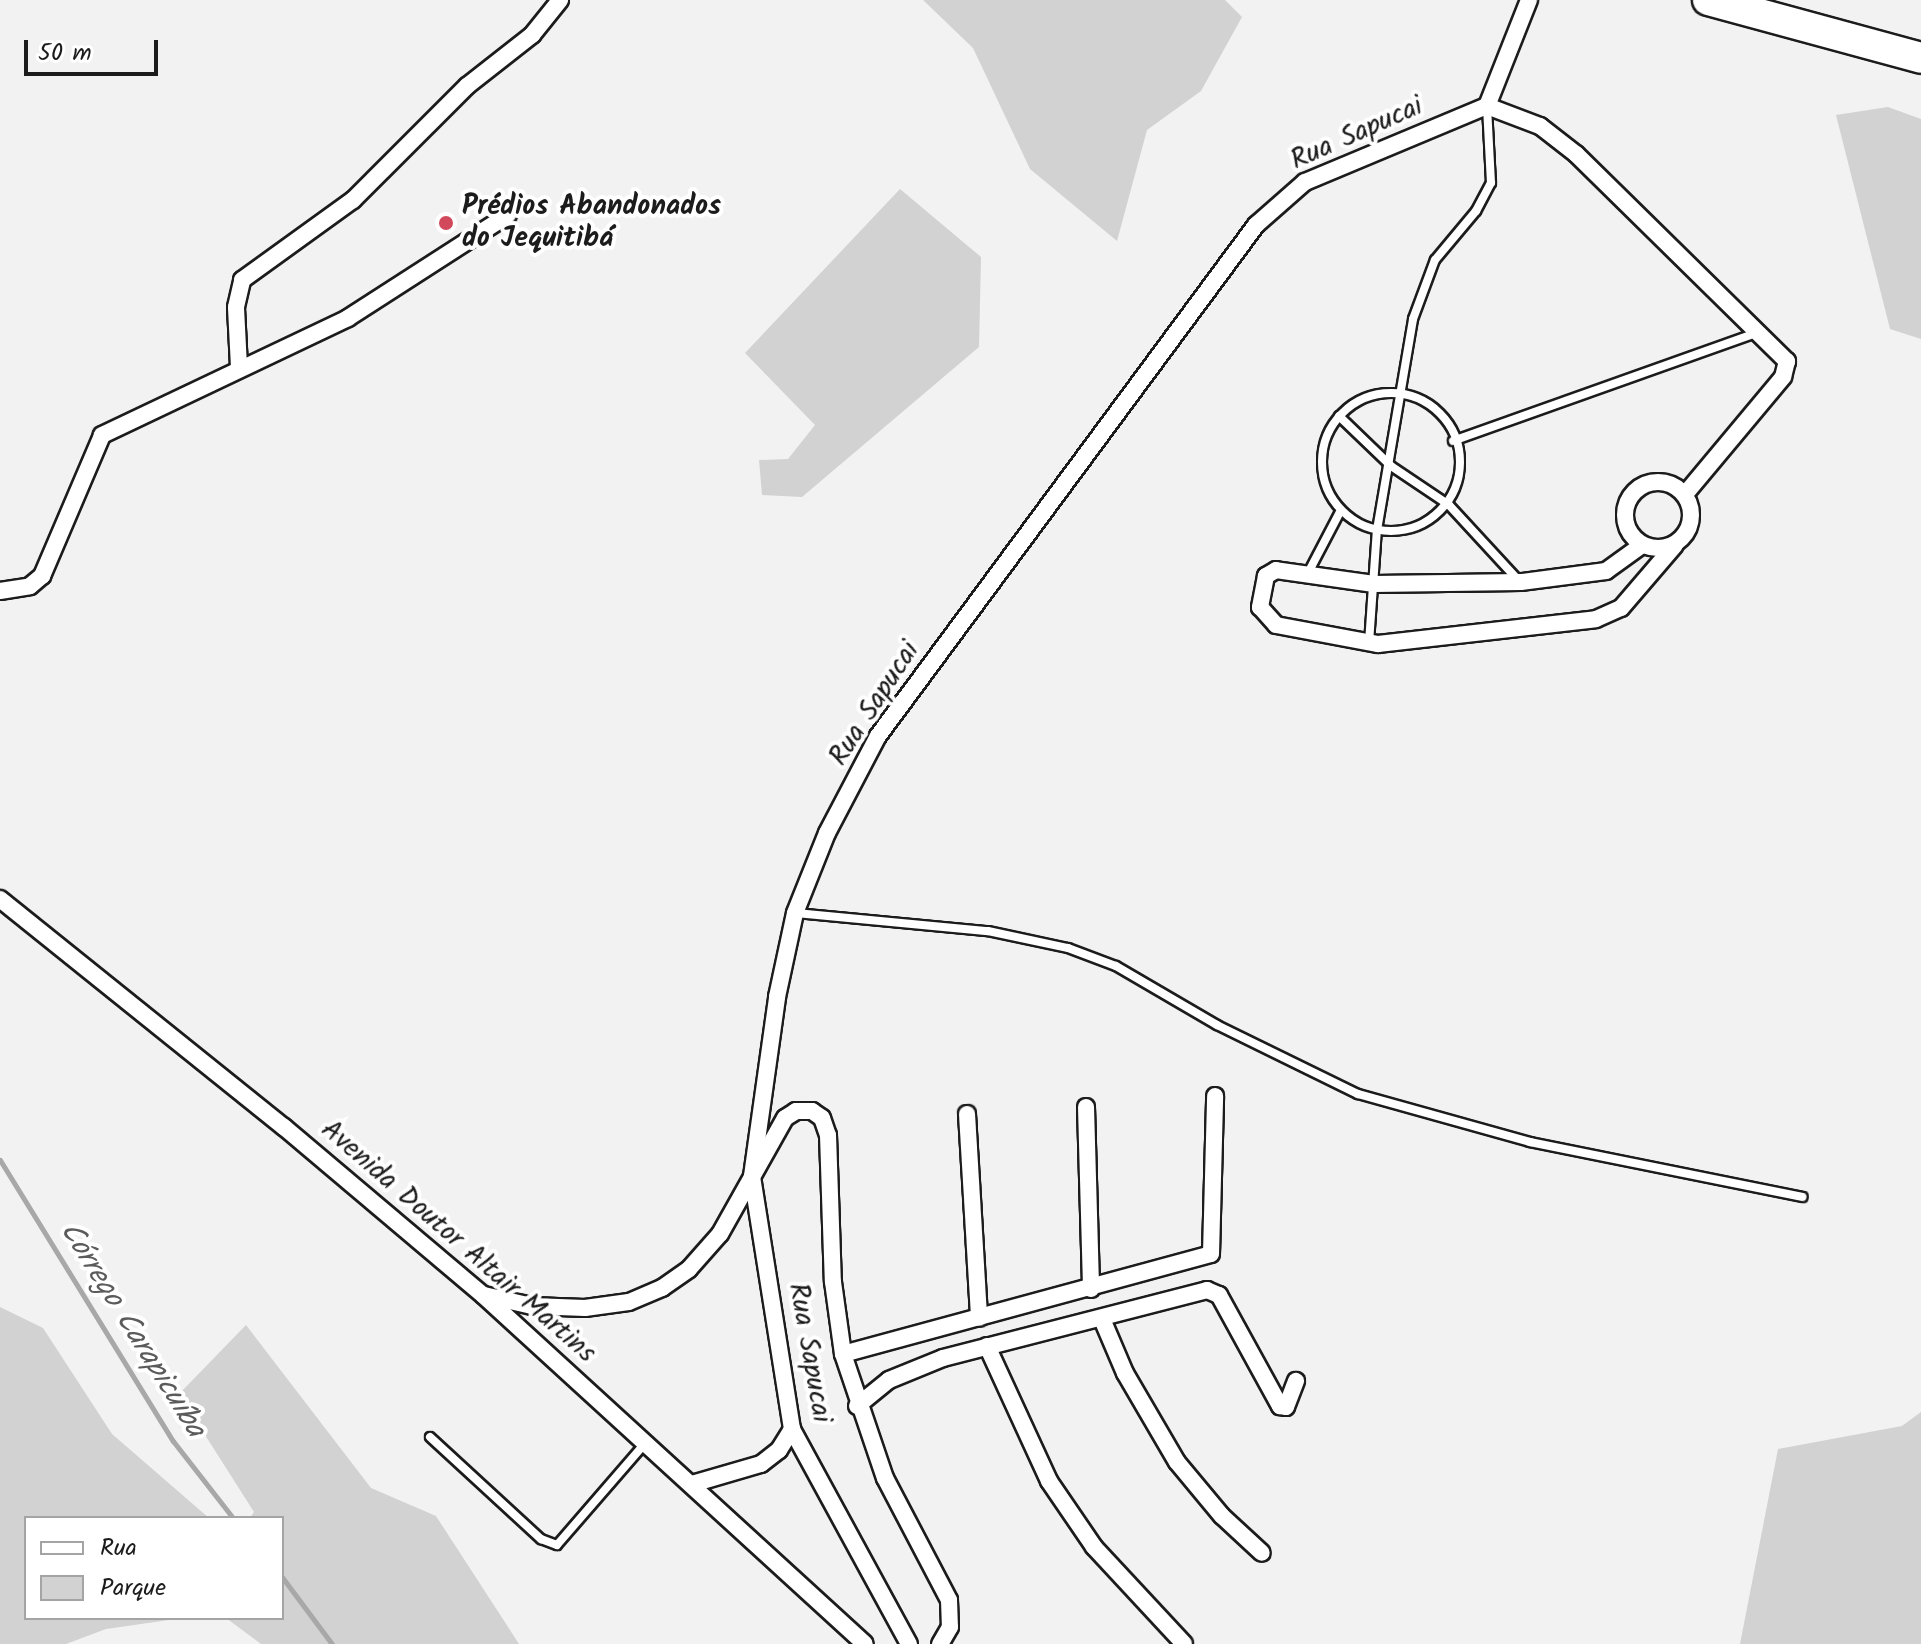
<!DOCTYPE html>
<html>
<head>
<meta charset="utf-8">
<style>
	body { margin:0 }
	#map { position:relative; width:1921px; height:1644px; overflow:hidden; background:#f2f2f2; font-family:Kalam,sans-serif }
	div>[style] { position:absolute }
	.green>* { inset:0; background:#d2d2d2 }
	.stream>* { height:5px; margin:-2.5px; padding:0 2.5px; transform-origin:2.5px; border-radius:2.5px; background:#a8a8a8 }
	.roads { filter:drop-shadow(2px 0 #1c1c1c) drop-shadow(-2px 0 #1c1c1c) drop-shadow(0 2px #1c1c1c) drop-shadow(0 -2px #1c1c1c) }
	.service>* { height:8px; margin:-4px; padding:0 4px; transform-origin:4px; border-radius:4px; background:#fff }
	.service>.ring { margin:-4px; padding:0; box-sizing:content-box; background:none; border:8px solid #fff; border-radius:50% }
	.minor>* { height:16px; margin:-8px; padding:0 8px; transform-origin:8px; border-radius:8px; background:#fff }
	.minor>.ring { margin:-8px; padding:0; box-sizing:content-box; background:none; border:16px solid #fff; border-radius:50% }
	.motorway>* { height:30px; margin:-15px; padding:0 15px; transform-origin:15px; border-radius:15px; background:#fff }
	.dots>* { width:22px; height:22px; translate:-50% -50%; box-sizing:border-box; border:4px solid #fff; border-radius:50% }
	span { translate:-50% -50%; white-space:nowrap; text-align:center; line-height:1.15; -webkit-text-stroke:8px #fff; paint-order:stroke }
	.street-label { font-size:28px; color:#1c1c1c }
	.poi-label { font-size:28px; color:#1c1c1c; font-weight:700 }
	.left { translate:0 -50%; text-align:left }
	.water-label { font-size:30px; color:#5b5b5b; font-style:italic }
	.legend { position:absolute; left:24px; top:1516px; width:260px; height:104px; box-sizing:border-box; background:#fff; border:2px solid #a4a4a4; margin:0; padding:10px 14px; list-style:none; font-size:24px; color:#1c1c1c }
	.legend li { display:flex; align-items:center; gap:16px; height:40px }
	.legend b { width:40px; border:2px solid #a4a4a4 }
	.scale { position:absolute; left:24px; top:40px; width:134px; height:36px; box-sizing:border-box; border:4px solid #1c1c1c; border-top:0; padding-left:10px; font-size:24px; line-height:28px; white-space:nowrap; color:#1c1c1c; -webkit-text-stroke:6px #fff; paint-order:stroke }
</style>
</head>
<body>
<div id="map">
	<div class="green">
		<i style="clip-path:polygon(923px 0,1225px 0,1242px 17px,1201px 91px,1147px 130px,1117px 241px,1030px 169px,973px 48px)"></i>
		<i style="clip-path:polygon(1888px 107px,1921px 119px,1921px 339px,1890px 329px,1836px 115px)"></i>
		<i style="clip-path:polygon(900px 189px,981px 257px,979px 347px,802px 497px,762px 495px,759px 460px,788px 459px,815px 425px,745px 353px)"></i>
		<i style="clip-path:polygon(0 1307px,43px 1328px,112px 1434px,209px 1518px,26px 1518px,26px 1618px,183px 1618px,106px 1629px,66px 1644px,0 1644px)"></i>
		<i style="clip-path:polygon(246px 1325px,371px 1488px,436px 1516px,519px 1644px,261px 1644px,226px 1618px,282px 1618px,282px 1518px,250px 1518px,254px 1512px,179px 1394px)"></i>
		<i style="clip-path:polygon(1921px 1412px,1921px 1644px,1740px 1644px,1778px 1449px,1902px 1426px)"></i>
	</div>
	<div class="stream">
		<i style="left:0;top:1160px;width:330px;rotate:58.4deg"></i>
		<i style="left:173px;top:1441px;width:98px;rotate:52.1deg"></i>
		<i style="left:282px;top:1577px;width:84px;rotate:53.3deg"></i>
	</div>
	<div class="roads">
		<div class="service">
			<i class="ring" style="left:1322px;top:393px;width:130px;height:130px"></i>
			<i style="left:1339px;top:416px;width:72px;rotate:43.9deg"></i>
			<i style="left:1391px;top:466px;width:70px;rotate:33.9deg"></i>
			<i style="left:1449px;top:505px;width:105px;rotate:47.3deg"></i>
			<i style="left:1453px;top:441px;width:323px;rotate:-19.6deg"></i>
			<i style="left:1308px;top:573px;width:71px;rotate:-62.4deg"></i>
			<i style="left:1369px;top:643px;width:113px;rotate:-86deg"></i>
			<i style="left:1377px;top:530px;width:214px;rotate:-80.3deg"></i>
			<i style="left:1413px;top:319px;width:63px;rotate:-69.6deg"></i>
			<i style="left:1435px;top:260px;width:64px;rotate:-50.1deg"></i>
			<i style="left:1476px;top:211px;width:32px;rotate:-62deg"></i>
			<i style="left:1491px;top:183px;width:76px;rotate:-93deg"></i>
			<i style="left:796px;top:913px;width:193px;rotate:5.4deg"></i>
			<i style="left:988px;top:931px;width:82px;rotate:12deg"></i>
			<i style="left:1068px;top:948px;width:51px;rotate:20.6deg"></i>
			<i style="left:1116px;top:966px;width:117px;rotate:30.3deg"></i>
			<i style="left:1217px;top:1025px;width:157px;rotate:26.1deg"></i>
			<i style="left:1358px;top:1094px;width:179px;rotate:15.6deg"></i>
			<i style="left:1530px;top:1142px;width:278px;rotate:11.4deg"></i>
			<i style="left:430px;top:1437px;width:151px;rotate:42.6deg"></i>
			<i style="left:541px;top:1539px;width:17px;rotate:21deg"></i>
			<i style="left:557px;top:1545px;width:138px;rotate:-49.1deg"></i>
		</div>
		<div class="minor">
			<i style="left:1487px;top:106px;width:57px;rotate:20.7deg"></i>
			<i style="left:1540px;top:126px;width:46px;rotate:37.9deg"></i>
			<i style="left:1576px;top:154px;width:296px;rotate:44.5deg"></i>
			<i style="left:1787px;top:361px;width:16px;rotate:104deg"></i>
			<i style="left:1783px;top:377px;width:153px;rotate:129.9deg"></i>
			<i style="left:239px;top:367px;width:60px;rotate:-92.9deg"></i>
			<i style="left:236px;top:307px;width:28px;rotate:-77deg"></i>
			<i style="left:242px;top:280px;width:137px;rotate:-35.8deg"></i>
			<i style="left:353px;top:200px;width:161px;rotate:-45deg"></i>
			<i style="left:467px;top:86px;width:83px;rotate:-38.1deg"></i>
			<i style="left:532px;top:35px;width:45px;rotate:-51.3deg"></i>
			<i class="ring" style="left:1625px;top:482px;width:50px;height:50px"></i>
			<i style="left:1642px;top:545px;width:44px;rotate:144.2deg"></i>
			<i style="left:1606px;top:571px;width:86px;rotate:172.6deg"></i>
			<i style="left:1521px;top:582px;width:147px;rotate:179.2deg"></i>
			<i style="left:1374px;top:584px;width:99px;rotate:-171.9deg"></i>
			<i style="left:1276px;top:570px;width:12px;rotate:149deg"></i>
			<i style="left:1266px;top:576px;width:32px;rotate:101deg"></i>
			<i style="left:1260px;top:607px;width:24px;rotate:48deg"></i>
			<i style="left:1276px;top:625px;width:104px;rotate:10.6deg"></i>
			<i style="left:1378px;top:644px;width:219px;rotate:-6.5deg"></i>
			<i style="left:1596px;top:619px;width:27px;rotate:-24deg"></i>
			<i style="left:1621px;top:608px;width:83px;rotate:-49.4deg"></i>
			<i style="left:0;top:591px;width:30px;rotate:-9deg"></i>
			<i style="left:30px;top:586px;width:16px;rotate:-40deg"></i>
			<i style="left:42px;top:576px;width:153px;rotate:-66.9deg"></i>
			<i style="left:102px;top:435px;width:272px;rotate:-25.4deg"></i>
			<i style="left:348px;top:318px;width:190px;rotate:-32.8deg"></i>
			<i style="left:0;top:899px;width:364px;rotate:38.8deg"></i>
			<i style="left:284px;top:1127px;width:260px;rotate:40.2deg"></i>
			<i style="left:483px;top:1295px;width:517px;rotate:42.42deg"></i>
			<i style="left:1086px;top:1107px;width:182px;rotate:88.4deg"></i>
			<i style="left:967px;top:1114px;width:204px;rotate:86.6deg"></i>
			<i style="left:484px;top:1295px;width:49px;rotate:12.9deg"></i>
			<i style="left:532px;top:1306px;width:53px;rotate:2.2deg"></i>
			<i style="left:585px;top:1308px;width:44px;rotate:-7.8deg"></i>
			<i style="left:629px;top:1302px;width:36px;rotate:-23deg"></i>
			<i style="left:662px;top:1288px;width:33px;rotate:-35deg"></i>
			<i style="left:689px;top:1269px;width:47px;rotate:-48.5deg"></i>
			<i style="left:720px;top:1234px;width:133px;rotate:-60.7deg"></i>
			<i style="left:785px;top:1118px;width:13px;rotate:-32deg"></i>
			<i style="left:796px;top:1111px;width:16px"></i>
			<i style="left:812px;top:1111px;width:12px;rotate:35deg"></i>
			<i style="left:822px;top:1118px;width:18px;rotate:71deg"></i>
			<i style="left:828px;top:1135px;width:147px;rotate:88.1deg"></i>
			<i style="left:833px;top:1282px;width:73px;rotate:82.1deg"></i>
			<i style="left:843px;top:1354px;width:131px;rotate:71.3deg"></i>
			<i style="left:885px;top:1478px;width:138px;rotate:62.3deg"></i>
			<i style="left:949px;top:1600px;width:27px;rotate:88deg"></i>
			<i style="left:950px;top:1627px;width:20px;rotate:120deg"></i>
			<i style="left:1102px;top:1319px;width:59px;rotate:66.9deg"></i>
			<i style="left:1125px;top:1373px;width:103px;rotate:59.7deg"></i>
			<i style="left:1177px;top:1462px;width:70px;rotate:50.2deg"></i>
			<i style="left:1222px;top:1516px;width:54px;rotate:42.8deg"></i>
			<i style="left:987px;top:1346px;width:149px;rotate:65.3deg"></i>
			<i style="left:1049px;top:1481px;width:80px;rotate:55.7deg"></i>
			<i style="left:1094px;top:1547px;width:132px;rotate:47.1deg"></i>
			<i style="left:843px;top:1354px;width:381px;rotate:-15.2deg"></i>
			<i style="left:1211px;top:1254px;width:158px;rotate:-88.5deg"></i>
			<i style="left:857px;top:1406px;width:41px;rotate:-39.1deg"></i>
			<i style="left:889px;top:1380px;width:58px;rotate:-22.2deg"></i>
			<i style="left:943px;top:1358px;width:273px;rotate:-14.4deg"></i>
			<i style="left:1207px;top:1290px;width:13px;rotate:23deg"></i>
			<i style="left:1219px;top:1295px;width:127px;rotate:61.2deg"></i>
			<i style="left:1280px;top:1406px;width:6px;rotate:9deg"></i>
			<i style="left:1286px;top:1407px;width:28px;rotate:-69deg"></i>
			<i style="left:692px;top:1484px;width:72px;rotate:-16.2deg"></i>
			<i style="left:761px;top:1464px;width:23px;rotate:-38deg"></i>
			<i style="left:779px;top:1450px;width:25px;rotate:-58deg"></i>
			<i style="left:909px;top:1644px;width:245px;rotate:-118.6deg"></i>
			<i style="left:792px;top:1429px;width:256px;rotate:-99deg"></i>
			<i style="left:752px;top:1176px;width:181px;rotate:-82deg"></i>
			<i style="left:777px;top:997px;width:86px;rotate:-77.9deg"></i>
			<i style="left:795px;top:913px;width:86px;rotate:-68.2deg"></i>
			<i style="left:827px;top:833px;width:110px;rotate:-62.3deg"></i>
			<i style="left:878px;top:736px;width:636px;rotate:-53.51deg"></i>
			<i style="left:1256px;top:225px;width:65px;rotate:-41.3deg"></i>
			<i style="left:1305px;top:182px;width:197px;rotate:-22.7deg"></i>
			<i style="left:1487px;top:106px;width:114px;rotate:-68.4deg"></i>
		</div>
		<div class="motorway">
			<i style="left:1708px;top:0;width:221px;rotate:15.2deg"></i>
		</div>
	</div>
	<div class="dots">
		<i style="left:446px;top:223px;background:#d1495b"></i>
	</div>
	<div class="street-label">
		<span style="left:1357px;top:134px;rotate:-24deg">Rua Sapucai</span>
		<span style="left:875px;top:704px;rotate:-57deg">Rua Sapucai</span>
		<span style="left:458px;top:1242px;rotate:41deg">Avenida Doutor Altair Martins</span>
		<span style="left:809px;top:1353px;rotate:80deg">Rua Sapucai</span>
	</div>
	<div class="poi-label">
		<span class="left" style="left:462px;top:223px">Prédios Abandonados<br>do Jequitibá</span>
	</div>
	<div class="water-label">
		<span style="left:132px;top:1330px;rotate:58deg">Córrego Carapicuíba</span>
	</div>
	<ul class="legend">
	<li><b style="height:10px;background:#fff"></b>Rua</li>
	<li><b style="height:22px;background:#d2d2d2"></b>Parque</li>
	</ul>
	<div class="scale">50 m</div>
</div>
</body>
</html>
